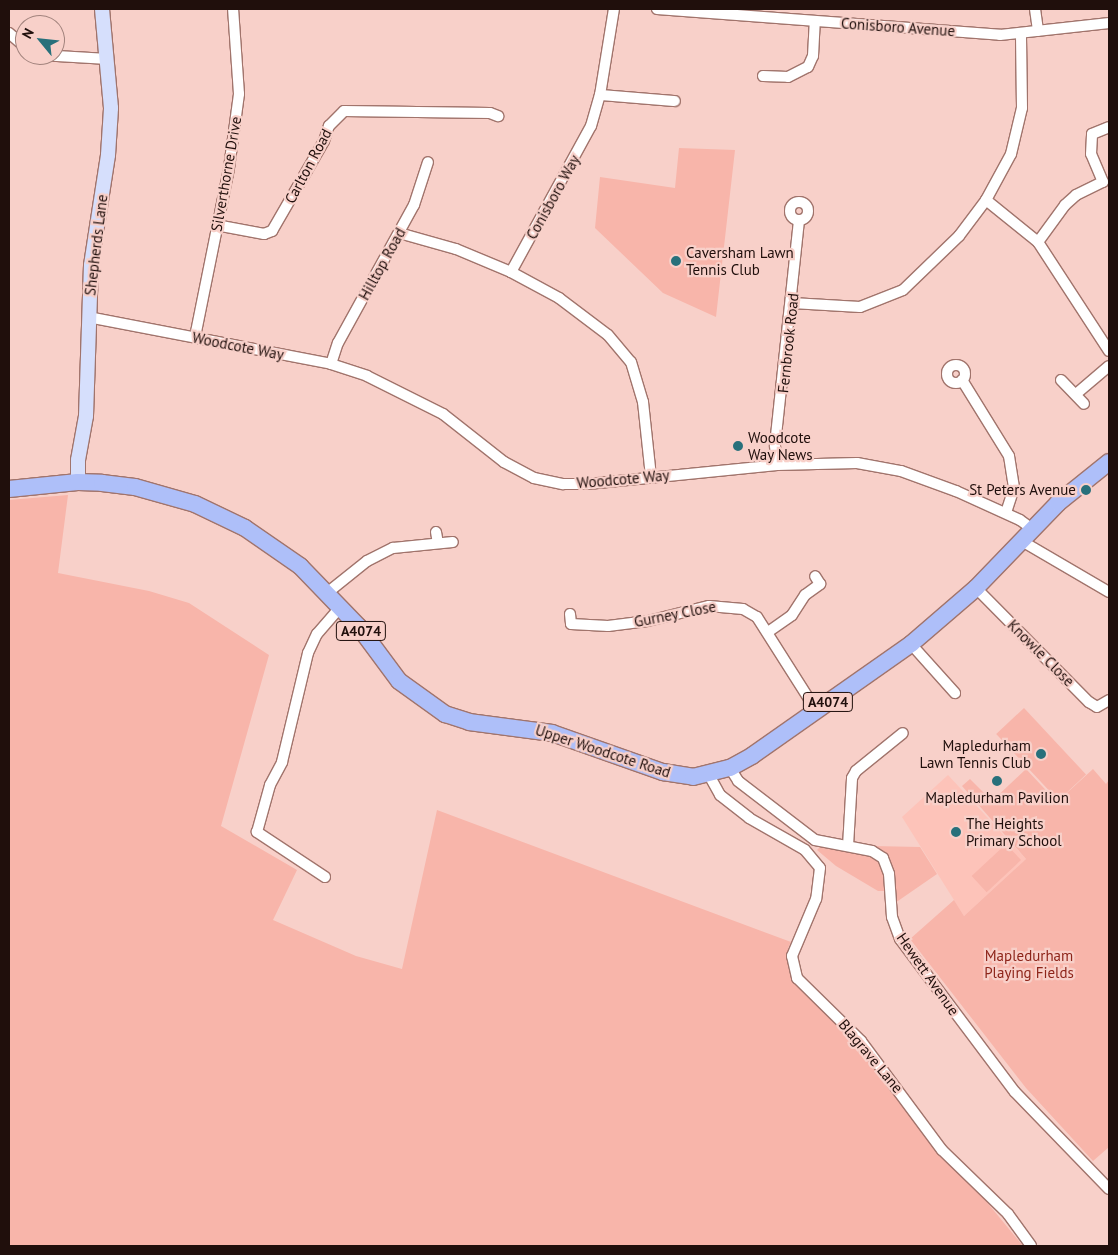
<!DOCTYPE html>
<html>
<head>
<meta charset="utf-8">
<style>
	body { margin:0 }
	#map { position:relative; width:1118px; height:1255px; overflow:hidden; background:#f8d0c9; font-family:"PT Sans",sans-serif }
	div>[style] { position:absolute }
	.built>* { inset:0; background:#fdc3b9 }
	.green>* { inset:0; background:#f8b5aa; transform-origin:0 0 }
	.roads { filter:drop-shadow(1px 0 #a1746c) drop-shadow(-1px 0 #a1746c) drop-shadow(0 1px #a1746c) drop-shadow(0 -1px #a1746c) }
	.street>* { height:10px; margin:-5px; padding:0 5px; transform-origin:5px; border-radius:5px; background:#fff }
	.street>.ring { margin:-5px; padding:0; box-sizing:content-box; background:none; border:10px solid #fff; border-radius:50% }
	.secondary>* { height:14px; margin:-7px; padding:0 7px; transform-origin:7px; border-radius:7px; background:#d6dffc }
	.primary>* { height:16px; margin:-8px; padding:0 8px; transform-origin:8px; border-radius:8px; background:#aebff9 }
	.dots>* { width:14px; height:14px; translate:-50% -50%; box-sizing:border-box; border:2px solid #f8d0c9; border-radius:50% }
	span { translate:-50% -50%; white-space:nowrap; text-align:center; line-height:1.15; -webkit-text-stroke:4.5px #f8d0c9; paint-order:stroke }
	.shield-label span { padding:1px 4px; background:#f8d0c9; border:1px solid; border-radius:4px; -webkit-text-stroke-width:0 }
	.shield-label { font-size:14px; color:#200f0c; font-weight:700 }
	.street-label { font-size:15px; color:#200f0c }
	.poi-label { font-size:15px; color:#200f0c }
	.left { translate:0 -50%; text-align:left }
	.right { translate:-100% -50%; text-align:right }
	.park-label { font-size:15px; color:#8e251a }
	.frame { position:absolute; inset:0; border:10px solid #200f0c; pointer-events:none }
	.north { position:absolute; left:15px; top:15px; width:50px; height:50px; box-sizing:border-box; background:#f8d0c9; border:1px solid #a2837d; border-radius:50%; rotate:298deg; font-size:14px; font-weight:700; line-height:20px; text-align:center; color:#200f0c }
	.north::after { content:''; display:block; margin:auto; width:18px; height:22px; background:#28707b; clip-path:polygon(50% 0,100% 100%,50% 72%,0 100%) }
</style>
</head>
<body>
<div id="map">
	<div class="built">
		<i style="clip-path:polygon(948px 775px,1026px 859px,964px 916px,902px 817px)"></i>
	</div>
	<div class="green">
		<i style="clip-path:polygon(679px 148px,735px 150px,716px 317px,663px 293px,595px 228px,600px 177px,675px 188px)"></i>
		<i style="clip-path:polygon(68px 495px,58px 573px,149px 591px,189px 603px,269px 655px,221px 826px,297px 870px,273px 920px,356px 956px,402px 969px,437px 810px,791px 942px,788px 948px,788px 968px,796px 983px,838px 1021px,1023px 1246px,9px 1246px,9px 500px)"></i>
		<i style="left:1024px;top:708px;width:91px;height:38px;rotate:47deg"></i>
		<i style="clip-path:polygon(1026px 769px,1057px 802px,1093px 769px,1106px 784px,1109px 780px,1109px 1147px,1093px 1161px,1026px 1088px,910px 939px,954px 900px,964px 916px,1026px 859px,962px 786px,970px 779px,992px 801px)"></i>
		<i style="clip-path:polygon(823px 844px,873px 855px,883px 866px,886px 891px,878px 891px,836px 866px,817px 850px)"></i>
		<i style="left:1006px;top:844px;width:22px;height:47px;rotate:47deg"></i>
		<i style="clip-path:polygon(872px 846px,920px 847px,937px 874px,895px 903px,892px 867px,887px 857px)"></i>
	</div>
	<div class="roads">
		<div class="street">
			<i style="left:657px;top:9px;width:344px;rotate:4.3deg"></i>
			<i style="left:1000px;top:35px;width:110px;rotate:-6.3deg"></i>
			<i style="left:1035px;top:9px;width:22px;rotate:82deg"></i>
			<i style="left:9px;top:33px;width:21px;rotate:41deg"></i>
			<i style="left:40px;top:55px;width:68px;rotate:3.4deg"></i>
			<i style="left:763px;top:76px;width:25px;rotate:2deg"></i>
			<i style="left:788px;top:77px;width:22px;rotate:-27deg"></i>
			<i style="left:808px;top:67px;width:12px;rotate:-66deg"></i>
			<i style="left:813px;top:56px;width:35px;rotate:-87deg"></i>
			<i style="left:600px;top:95px;width:75px;rotate:4.6deg"></i>
			<i style="left:986px;top:200px;width:67px;rotate:38.9deg"></i>
			<i style="left:1038px;top:242px;width:130px;rotate:56.9deg"></i>
			<i class="ring" style="left:790px;top:202px;width:8px;height:8px"></i>
			<i style="left:216px;top:225px;width:49px;rotate:10.6deg"></i>
			<i style="left:264px;top:234px;width:9px;rotate:-21deg"></i>
			<i style="left:272px;top:231px;width:104px;rotate:-60deg"></i>
			<i style="left:324px;top:141px;width:16px;rotate:-72deg"></i>
			<i style="left:329px;top:126px;width:21px;rotate:-45deg"></i>
			<i style="left:344px;top:111px;width:146px;rotate:0.8deg"></i>
			<i style="left:490px;top:113px;width:9px;rotate:21deg"></i>
			<i style="left:399px;top:233px;width:59px;rotate:15.7deg"></i>
			<i style="left:456px;top:249px;width:60px;rotate:22.7deg"></i>
			<i style="left:511px;top:272px;width:55px;rotate:28.4deg"></i>
			<i style="left:559px;top:298px;width:61px;rotate:37.1deg"></i>
			<i style="left:608px;top:335px;width:35px;rotate:50deg"></i>
			<i style="left:631px;top:362px;width:42px;rotate:73.3deg"></i>
			<i style="left:643px;top:402px;width:75px;rotate:83.9deg"></i>
			<i style="left:1038px;top:242px;width:46px;rotate:-53.9deg"></i>
			<i style="left:1065px;top:205px;width:15px;rotate:-42deg"></i>
			<i style="left:1076px;top:195px;width:30px;rotate:-26deg"></i>
			<i style="left:1103px;top:182px;width:30px;rotate:-113deg"></i>
			<i style="left:1091px;top:154px;width:20px;rotate:-87deg"></i>
			<i style="left:1092px;top:134px;width:18px;rotate:-22deg"></i>
			<i style="left:511px;top:272px;width:166px;rotate:-61.3deg"></i>
			<i style="left:591px;top:126px;width:32px;rotate:-74deg"></i>
			<i style="left:600px;top:95px;width:87px;rotate:-80.8deg"></i>
			<i style="left:792px;top:303px;width:68px;rotate:3.4deg"></i>
			<i style="left:860px;top:307px;width:46px;rotate:-21.6deg"></i>
			<i style="left:903px;top:290px;width:78px;rotate:-44deg"></i>
			<i style="left:959px;top:236px;width:45px;rotate:-53.1deg"></i>
			<i style="left:986px;top:200px;width:52px;rotate:-61.5deg"></i>
			<i style="left:1011px;top:154px;width:47px;rotate:-76.6deg"></i>
			<i style="left:1022px;top:108px;width:75px;rotate:-90.8deg"></i>
			<i style="left:88px;top:317px;width:248px;rotate:10.9deg"></i>
			<i style="left:331px;top:364px;width:38px;rotate:18deg"></i>
			<i style="left:367px;top:376px;width:85px;rotate:26.6deg"></i>
			<i style="left:443px;top:414px;width:78px;rotate:38.2deg"></i>
			<i style="left:504px;top:462px;width:34px;rotate:28deg"></i>
			<i style="left:534px;top:478px;width:30px;rotate:12deg"></i>
			<i style="left:563px;top:484px;width:25px"></i>
			<i style="left:588px;top:484px;width:190px;rotate:-5.7deg"></i>
			<i style="left:777px;top:465px;width:80px;rotate:-1.4deg"></i>
			<i style="left:857px;top:463px;width:45px;rotate:10.3deg"></i>
			<i style="left:901px;top:471px;width:59px;rotate:20deg"></i>
			<i style="left:956px;top:491px;width:70px;rotate:24.4deg"></i>
			<i style="left:1020px;top:520px;width:14px;rotate:36deg"></i>
			<i style="left:195px;top:337px;width:172px;rotate:-78.6deg"></i>
			<i style="left:229px;top:168px;width:75px;rotate:-82.3deg"></i>
			<i style="left:239px;top:94px;width:85px;rotate:-94deg"></i>
			<i style="left:331px;top:364px;width:22px;rotate:-72deg"></i>
			<i style="left:338px;top:343px;width:158px;rotate:-61.2deg"></i>
			<i style="left:414px;top:205px;width:45px;rotate:-72deg"></i>
			<i class="ring" style="left:947px;top:365px;width:8px;height:8px"></i>
			<i style="left:962px;top:380px;width:89px;rotate:58.3deg"></i>
			<i style="left:1009px;top:456px;width:32px;rotate:81deg"></i>
			<i style="left:1014px;top:488px;width:26px;rotate:108deg"></i>
			<i style="left:1061px;top:380px;width:33px;rotate:46deg"></i>
			<i style="left:1076px;top:394px;width:43px;rotate:-40.3deg"></i>
			<i style="left:777px;top:465px;width:20px;rotate:-96deg"></i>
			<i style="left:775px;top:445px;width:225px;rotate:-83.9deg"></i>
			<i style="left:436px;top:532px;width:11px;rotate:80deg"></i>
			<i style="left:1020px;top:540px;width:103px;rotate:30.3deg"></i>
			<i style="left:976px;top:588px;width:161px;rotate:45.3deg"></i>
			<i style="left:1089px;top:702px;width:9px;rotate:32deg"></i>
			<i style="left:1097px;top:707px;width:14px;rotate:-30deg"></i>
			<i style="left:327px;top:593px;width:51px;rotate:-38.7deg"></i>
			<i style="left:367px;top:561px;width:29px;rotate:-27deg"></i>
			<i style="left:393px;top:548px;width:60px;rotate:-5.7deg"></i>
			<i style="left:570px;top:614px;width:10px;rotate:84deg"></i>
			<i style="left:571px;top:624px;width:37px;rotate:3deg"></i>
			<i style="left:608px;top:626px;width:40px;rotate:-7.1deg"></i>
			<i style="left:648px;top:621px;width:63px;rotate:-13.8deg"></i>
			<i style="left:709px;top:606px;width:34px;rotate:5deg"></i>
			<i style="left:743px;top:609px;width:16px;rotate:30deg"></i>
			<i style="left:757px;top:617px;width:110px;rotate:57.6deg"></i>
			<i style="left:768px;top:632px;width:29px;rotate:-35deg"></i>
			<i style="left:792px;top:615px;width:24px;rotate:-57deg"></i>
			<i style="left:805px;top:595px;width:19px;rotate:-36deg"></i>
			<i style="left:820px;top:584px;width:9px;rotate:-122deg"></i>
			<i style="left:911px;top:644px;width:66px;rotate:48.1deg"></i>
			<i style="left:730px;top:768px;width:15px;rotate:58deg"></i>
			<i style="left:738px;top:781px;width:97px;rotate:37.5deg"></i>
			<i style="left:815px;top:840px;width:58px;rotate:10.9deg"></i>
			<i style="left:872px;top:851px;width:13px;rotate:32deg"></i>
			<i style="left:883px;top:858px;width:17px;rotate:69deg"></i>
			<i style="left:889px;top:874px;width:43px;rotate:86deg"></i>
			<i style="left:892px;top:917px;width:23px;rotate:70deg"></i>
			<i style="left:900px;top:939px;width:191px;rotate:53.1deg"></i>
			<i style="left:1015px;top:1092px;width:135px;rotate:45.9deg"></i>
			<i style="left:709px;top:775px;width:23px;rotate:61deg"></i>
			<i style="left:720px;top:795px;width:37px;rotate:38deg"></i>
			<i style="left:749px;top:818px;width:64px;rotate:29.7deg"></i>
			<i style="left:805px;top:850px;width:23px;rotate:50deg"></i>
			<i style="left:820px;top:868px;width:31px;rotate:97deg"></i>
			<i style="left:816px;top:899px;width:62px;rotate:112.8deg"></i>
			<i style="left:792px;top:956px;width:23px;rotate:77deg"></i>
			<i style="left:797px;top:978px;width:90px;rotate:44.5deg"></i>
			<i style="left:861px;top:1041px;width:136px;rotate:53.4deg"></i>
			<i style="left:942px;top:1150px;width:92px;rotate:44.1deg"></i>
			<i style="left:1008px;top:1214px;width:39px;rotate:54deg"></i>
			<i style="left:848px;top:846px;width:68px;rotate:-86.6deg"></i>
			<i style="left:852px;top:778px;width:8px;rotate:-60deg"></i>
			<i style="left:856px;top:771px;width:60px;rotate:-39deg"></i>
			<i style="left:325px;top:877px;width:82px;rotate:-146.5deg"></i>
			<i style="left:257px;top:832px;width:49px;rotate:-74.5deg"></i>
			<i style="left:270px;top:785px;width:26px;rotate:-62deg"></i>
			<i style="left:282px;top:762px;width:112px;rotate:-76.6deg"></i>
			<i style="left:308px;top:653px;width:21px;rotate:-65deg"></i>
			<i style="left:317px;top:634px;width:35px;rotate:-49deg"></i>
		</div>
		<div class="secondary">
			<i style="left:78px;top:482px;width:22px;rotate:-90deg"></i>
			<i style="left:78px;top:460px;width:45px;rotate:-79.7deg"></i>
			<i style="left:86px;top:416px;width:151px;rotate:-88.1deg"></i>
			<i style="left:91px;top:265px;width:111px;rotate:-81.2deg"></i>
			<i style="left:108px;top:155px;width:47px;rotate:-86.3deg"></i>
			<i style="left:111px;top:108px;width:99px;rotate:-95.2deg"></i>
		</div>
		<div class="primary">
			<i style="left:9px;top:489px;width:69px;rotate:-5.8deg"></i>
			<i style="left:78px;top:482px;width:24px;rotate:2deg"></i>
			<i style="left:102px;top:483px;width:33px;rotate:7deg"></i>
			<i style="left:135px;top:487px;width:62px;rotate:15.8deg"></i>
			<i style="left:195px;top:504px;width:55px;rotate:25.6deg"></i>
			<i style="left:245px;top:528px;width:67px;rotate:34.6deg"></i>
			<i style="left:300px;top:566px;width:85px;rotate:46deg"></i>
			<i style="left:359px;top:627px;width:67px;rotate:53.5deg"></i>
			<i style="left:399px;top:681px;width:57px;rotate:35.7deg"></i>
			<i style="left:445px;top:714px;width:25px;rotate:18deg"></i>
			<i style="left:469px;top:722px;width:84px;rotate:7.5deg"></i>
			<i style="left:552px;top:733px;width:118px;rotate:19.4deg"></i>
			<i style="left:663px;top:772px;width:30px;rotate:9deg"></i>
			<i style="left:693px;top:777px;width:38px;rotate:-14deg"></i>
			<i style="left:730px;top:768px;width:26px;rotate:-29deg"></i>
			<i style="left:753px;top:755px;width:193px;rotate:-35.1deg"></i>
			<i style="left:911px;top:644px;width:86px;rotate:-40.7deg"></i>
			<i style="left:976px;top:588px;width:118px;rotate:-46deg"></i>
			<i style="left:1058px;top:503px;width:65px;rotate:-38.8deg"></i>
		</div>
	</div>
	<div class="dots">
		<i style="left:676px;top:261px;background:#28707b"></i>
		<i style="left:738px;top:446px;background:#28707b"></i>
		<i style="left:1086px;top:490px;background:#28707b"></i>
		<i style="left:1041px;top:754px;background:#28707b"></i>
		<i style="left:997px;top:781px;background:#28707b"></i>
		<i style="left:956px;top:832px;background:#28707b"></i>
	</div>
	<div class="shield-label">
		<span style="left:361px;top:631px">A4074</span>
		<span style="left:828px;top:702px">A4074</span>
	</div>
	<div class="street-label">
		<span style="left:898px;top:27px;rotate:4deg">Conisboro Avenue</span>
		<span style="left:308px;top:166px;rotate:-62deg">Carlton Road</span>
		<span style="left:226px;top:174px;rotate:-80deg">Silverthorne Drive</span>
		<span style="left:553px;top:197px;rotate:-61deg">Conisboro Way</span>
		<span style="left:96px;top:245px;rotate:-83deg">Shepherds Lane</span>
		<span style="left:382px;top:264px;rotate:-61deg">Hilltop Road</span>
		<span style="left:788px;top:343px;rotate:-84deg">Fernbrook Road</span>
		<span style="left:238px;top:346px;rotate:11deg">Woodcote Way</span>
		<span style="left:623px;top:479px;rotate:-5deg">Woodcote Way</span>
		<span style="left:675px;top:614px;rotate:-11deg">Gurney Close</span>
		<span style="left:1041px;top:653px;rotate:45deg">Knowle Close</span>
		<span style="left:603px;top:751px;rotate:18deg">Upper Woodcote Road</span>
		<span style="left:928px;top:974px;rotate:55deg">Hewett Avenue</span>
		<span style="left:871px;top:1056px;rotate:50deg">Blagrave Lane</span>
	</div>
	<div class="poi-label">
		<span class="left" style="left:686px;top:261px">Caversham Lawn<br>Tennis Club</span>
		<span class="left" style="left:748px;top:446px">Woodcote<br>Way News</span>
		<span class="right" style="left:1076px;top:490px">St Peters Avenue</span>
		<span class="right" style="left:1031px;top:754px">Mapledurham<br>Lawn Tennis Club</span>
		<span style="left:997px;top:798px">Mapledurham Pavilion</span>
		<span class="left" style="left:966px;top:832px">The Heights<br>Primary School</span>
	</div>
	<div class="park-label">
		<span style="left:1029px;top:964px">Mapledurham<br>Playing Fields</span>
	</div>
	<div class="frame"></div>
	<div class="north">N</div>
</div>
</body>
</html>
